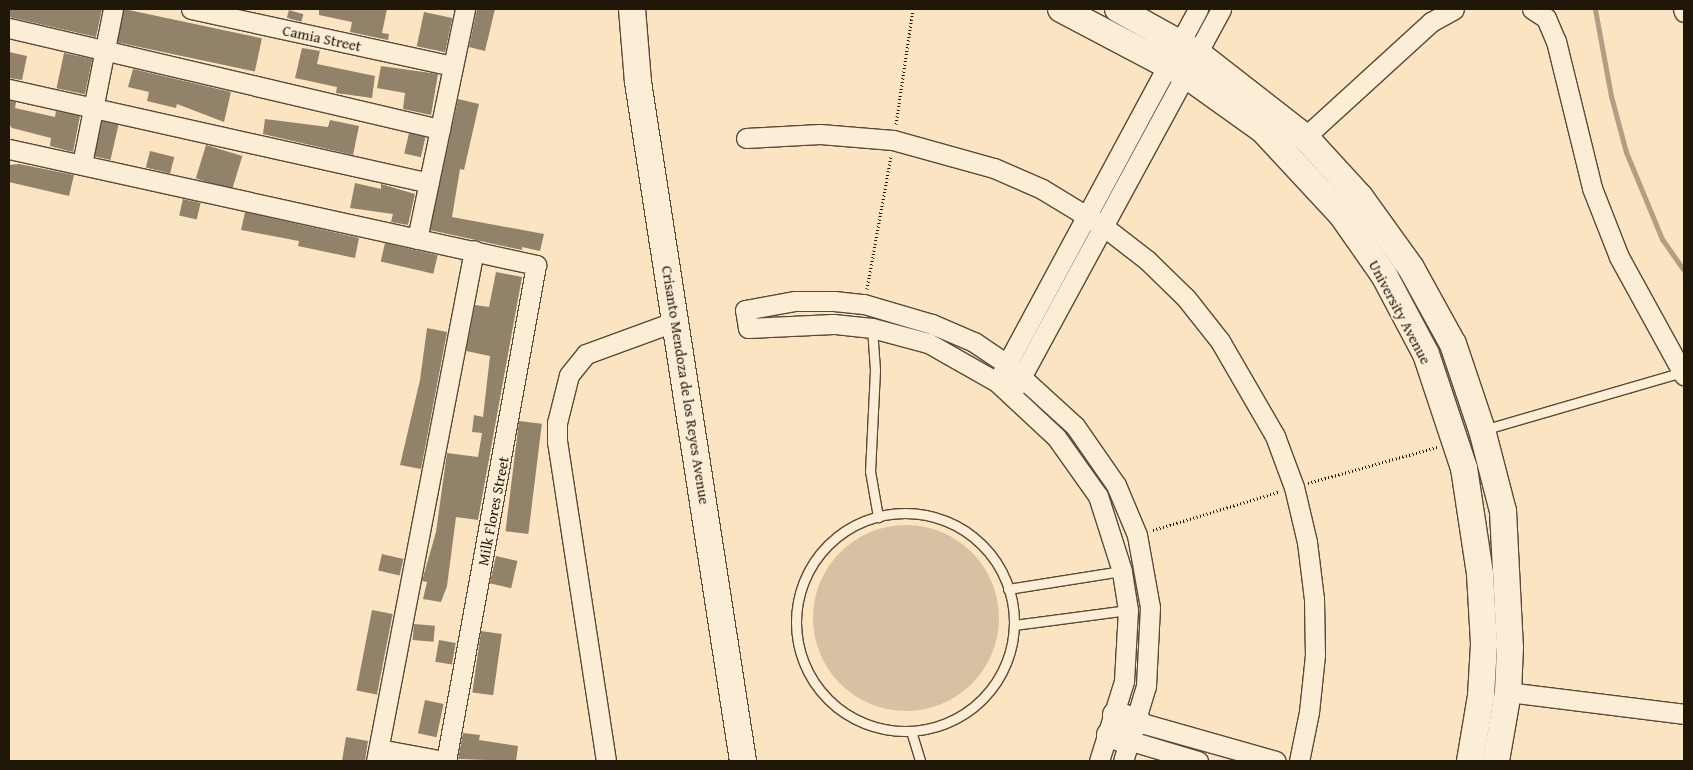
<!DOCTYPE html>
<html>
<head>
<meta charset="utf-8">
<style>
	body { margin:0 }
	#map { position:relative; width:1693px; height:770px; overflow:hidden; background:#fbe4c2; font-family:"Gentium Book Plus",serif }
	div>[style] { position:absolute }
	.green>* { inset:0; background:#d6c1a3 }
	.round { border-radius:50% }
	.stream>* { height:5px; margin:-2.5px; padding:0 2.5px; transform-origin:2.5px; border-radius:2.5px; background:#b19e83 }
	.building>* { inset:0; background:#928269; transform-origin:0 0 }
	.path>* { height:3px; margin-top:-1.5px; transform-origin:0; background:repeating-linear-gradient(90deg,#211709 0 1px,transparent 0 3.5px) }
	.roads { filter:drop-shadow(1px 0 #584a37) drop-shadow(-1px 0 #584a37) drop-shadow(0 1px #584a37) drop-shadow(0 -1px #584a37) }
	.lane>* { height:9px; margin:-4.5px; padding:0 4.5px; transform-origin:4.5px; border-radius:4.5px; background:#fcedd7 }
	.lane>.ring { margin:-4.5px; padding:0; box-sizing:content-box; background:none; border:9px solid #fcedd7; border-radius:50% }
	.street>* { height:19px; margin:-9.5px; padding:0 9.5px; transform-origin:9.5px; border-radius:9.5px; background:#fcedd7 }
	.secondary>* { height:26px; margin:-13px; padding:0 13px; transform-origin:13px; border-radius:13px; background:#fcedd7 }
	span { translate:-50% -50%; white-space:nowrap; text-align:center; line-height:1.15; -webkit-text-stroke:4px #fcedd7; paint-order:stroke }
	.street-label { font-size:15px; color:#211709 }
	.frame { position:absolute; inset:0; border:10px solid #211709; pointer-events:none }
</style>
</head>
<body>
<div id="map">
	<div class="green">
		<i class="round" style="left:813px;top:525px;width:186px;height:186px"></i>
	</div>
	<div class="stream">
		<i style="left:1595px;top:9px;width:88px;rotate:79.6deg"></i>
		<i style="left:1611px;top:96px;width:58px;rotate:75deg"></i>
		<i style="left:1626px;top:152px;width:94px;rotate:67.5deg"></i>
		<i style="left:1662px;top:239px;width:39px;rotate:55deg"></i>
	</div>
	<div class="building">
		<i style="clip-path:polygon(21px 9px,102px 9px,96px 37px,9px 17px,9px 10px)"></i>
		<i style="left:124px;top:9px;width:141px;height:34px;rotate:12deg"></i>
		<i style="clip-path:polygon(319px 9px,387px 9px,382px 33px,389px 34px,388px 40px,350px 32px,352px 22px,319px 15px)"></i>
		<i style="clip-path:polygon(477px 9px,495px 9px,485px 51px,469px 47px)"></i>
		<i style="left:289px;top:10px;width:15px;height:8px;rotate:16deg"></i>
		<i style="left:424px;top:12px;width:29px;height:35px;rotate:12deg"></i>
		<i style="clip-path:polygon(302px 48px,320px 51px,317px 64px,375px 76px,372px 98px,336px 93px,337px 87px,295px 78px)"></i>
		<i style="clip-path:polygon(9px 52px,27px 56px,22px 80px,9px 78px)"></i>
		<i style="left:64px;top:53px;width:29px;height:36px;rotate:12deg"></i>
		<i style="clip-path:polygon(381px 66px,438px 74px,431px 115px,403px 109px,405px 93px,377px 88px)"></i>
		<i style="clip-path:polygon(133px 69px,231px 92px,224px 122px,177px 104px,176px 108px,147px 101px,149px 92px,128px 87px)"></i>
		<i style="clip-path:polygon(458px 99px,479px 104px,464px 170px,460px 169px,452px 217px,544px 234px,540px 251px,522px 247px,522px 250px,430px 230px)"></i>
		<i style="clip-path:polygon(9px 100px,16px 102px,15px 108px,55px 117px,56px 111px,80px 116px,73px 152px,50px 146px,51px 138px,12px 128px,9px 124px)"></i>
		<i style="clip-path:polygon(265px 119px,328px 127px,330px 120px,359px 126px,353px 155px,263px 134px)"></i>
		<i style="left:102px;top:121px;width:17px;height:36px;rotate:13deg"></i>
		<i style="left:409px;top:133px;width:17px;height:21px;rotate:13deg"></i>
		<i style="left:206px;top:145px;width:38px;height:35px;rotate:17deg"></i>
		<i style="left:150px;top:151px;width:25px;height:17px;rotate:14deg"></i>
		<i style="clip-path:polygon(19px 164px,74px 175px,69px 196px,9px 182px,9px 165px)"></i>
		<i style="clip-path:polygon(355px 183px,381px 189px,381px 184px,415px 194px,408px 225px,391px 222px,393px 214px,350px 208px)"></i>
		<i style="left:183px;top:199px;width:18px;height:17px;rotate:13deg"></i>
		<i style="clip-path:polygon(245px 212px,359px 238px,355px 258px,298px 246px,299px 241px,241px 230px)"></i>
		<i style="left:385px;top:243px;width:54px;height:19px;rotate:13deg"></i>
		<i style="clip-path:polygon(496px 272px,522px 277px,478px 520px,456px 517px,447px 586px,441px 602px,423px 599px,427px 582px,422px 581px,436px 532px,447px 453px,478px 457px,482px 433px,472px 432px,474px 415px,483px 417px,490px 356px,466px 351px,475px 305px,489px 307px)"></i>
		<i style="clip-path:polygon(427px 328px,447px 332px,421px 469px,400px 465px,420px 380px)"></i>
		<i style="left:519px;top:421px;width:23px;height:111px;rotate:7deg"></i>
		<i style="left:382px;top:554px;width:22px;height:17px;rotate:13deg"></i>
		<i style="left:496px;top:556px;width:22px;height:28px;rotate:13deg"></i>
		<i style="left:372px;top:610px;width:21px;height:82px;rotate:11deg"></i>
		<i style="left:414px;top:624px;width:21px;height:16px;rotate:5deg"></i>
		<i style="left:481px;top:631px;width:21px;height:62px;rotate:8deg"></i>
		<i style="left:439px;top:640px;width:17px;height:22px;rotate:10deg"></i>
		<i style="left:425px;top:700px;width:19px;height:34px;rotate:12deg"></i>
		<i style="clip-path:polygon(463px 733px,480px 735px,479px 740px,518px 746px,516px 761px,458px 759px)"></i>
		<i style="clip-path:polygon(346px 737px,368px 741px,365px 761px,342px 761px)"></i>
	</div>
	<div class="path">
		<i style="left:896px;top:124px;width:116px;rotate:-81.6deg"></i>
		<i style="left:867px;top:289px;width:136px;rotate:-79.8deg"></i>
		<i style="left:1308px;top:483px;width:134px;rotate:-15.6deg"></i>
		<i style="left:1153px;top:530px;width:131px;rotate:-16.9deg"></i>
	</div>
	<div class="roads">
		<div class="lane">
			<i style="left:872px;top:328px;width:42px;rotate:85.9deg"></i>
			<i style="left:875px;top:370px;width:101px;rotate:92.8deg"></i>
			<i style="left:870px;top:471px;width:47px;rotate:80.1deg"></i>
			<i style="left:1483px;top:430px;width:207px;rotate:-16.2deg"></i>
			<i class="ring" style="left:796px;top:513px;width:209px;height:209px"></i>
			<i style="left:1008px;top:589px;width:115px;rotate:-9deg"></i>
			<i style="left:1014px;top:625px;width:115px;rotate:-7.5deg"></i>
			<i style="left:911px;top:731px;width:31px;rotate:73deg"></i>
		</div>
		<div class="street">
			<i style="left:191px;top:9px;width:268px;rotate:12.3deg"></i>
			<i style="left:1532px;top:9px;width:17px;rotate:33deg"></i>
			<i style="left:1546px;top:18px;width:25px;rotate:67deg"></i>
			<i style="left:1556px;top:41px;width:151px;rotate:76.2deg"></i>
			<i style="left:1592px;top:188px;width:74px;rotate:68.6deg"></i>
			<i style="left:1619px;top:257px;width:135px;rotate:61.2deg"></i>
			<i style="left:1683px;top:9px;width:3px;rotate:72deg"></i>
			<i style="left:9px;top:28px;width:443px;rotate:13.2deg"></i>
			<i style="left:9px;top:89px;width:430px;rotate:12.6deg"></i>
			<i style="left:1305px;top:137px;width:171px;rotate:-42.4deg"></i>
			<i style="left:1431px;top:22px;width:26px;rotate:-29deg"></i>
			<i style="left:746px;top:138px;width:74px;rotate:-3.1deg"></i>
			<i style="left:820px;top:134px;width:73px;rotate:4.7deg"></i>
			<i style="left:893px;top:140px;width:105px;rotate:15.5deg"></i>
			<i style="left:994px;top:168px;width:52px;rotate:23.6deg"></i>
			<i style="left:1042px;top:189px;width:71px;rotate:31.2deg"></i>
			<i style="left:1103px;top:226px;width:56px;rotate:37.7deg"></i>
			<i style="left:1147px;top:260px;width:54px;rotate:44.3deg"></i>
			<i style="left:1186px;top:298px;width:55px;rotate:51.7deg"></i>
			<i style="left:1220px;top:341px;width:110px;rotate:59.9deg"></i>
			<i style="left:1275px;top:436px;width:54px;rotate:69.6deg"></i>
			<i style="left:1294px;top:487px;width:57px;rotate:76.7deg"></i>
			<i style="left:1307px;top:542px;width:57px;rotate:83deg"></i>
			<i style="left:1314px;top:599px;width:56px;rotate:89deg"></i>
			<i style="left:1315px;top:655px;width:57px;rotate:96deg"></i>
			<i style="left:1309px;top:712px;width:50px;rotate:101.5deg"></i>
			<i style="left:9px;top:149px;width:540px;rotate:12.41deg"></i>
			<i style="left:536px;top:265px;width:504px;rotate:100.28deg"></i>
			<i style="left:82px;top:164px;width:158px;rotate:-78.7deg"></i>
			<i style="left:417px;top:239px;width:235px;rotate:-78.2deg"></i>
			<i style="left:1001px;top:375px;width:416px;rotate:-61.7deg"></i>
			<i style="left:1017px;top:385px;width:428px;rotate:-61.5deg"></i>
			<i style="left:1508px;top:692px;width:177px;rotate:7.1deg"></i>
			<i style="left:1138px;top:722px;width:143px;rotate:15.8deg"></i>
			<i style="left:1131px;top:741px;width:70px;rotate:16.6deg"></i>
			<i style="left:379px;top:749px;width:66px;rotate:10.5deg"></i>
			<i style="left:376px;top:761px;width:520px;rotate:-79.14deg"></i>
			<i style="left:606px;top:761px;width:323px;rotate:-98.7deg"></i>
			<i style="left:557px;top:442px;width:19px;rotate:-90deg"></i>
			<i style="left:557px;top:423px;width:49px;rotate:-76deg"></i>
			<i style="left:569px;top:375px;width:27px;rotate:-51deg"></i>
			<i style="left:586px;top:354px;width:96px;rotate:-20.1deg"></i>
			<i style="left:1099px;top:761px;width:84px;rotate:-72.6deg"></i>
			<i style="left:1124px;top:681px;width:71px;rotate:-86.8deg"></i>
			<i style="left:1128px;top:610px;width:39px;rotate:-99deg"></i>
			<i style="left:1122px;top:571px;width:79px;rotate:-107.7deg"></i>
			<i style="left:1098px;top:496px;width:72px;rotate:-125.4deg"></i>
			<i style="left:1056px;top:437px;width:81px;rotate:-137deg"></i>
			<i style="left:997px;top:382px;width:79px;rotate:-150.5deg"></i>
			<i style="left:928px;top:343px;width:58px;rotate:-165deg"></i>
			<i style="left:872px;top:328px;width:39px;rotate:-174deg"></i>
			<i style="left:833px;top:324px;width:85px;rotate:177.3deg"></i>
			<i style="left:748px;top:328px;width:18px;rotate:-99deg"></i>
			<i style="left:745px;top:310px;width:51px;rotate:-10.2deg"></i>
			<i style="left:795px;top:301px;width:39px"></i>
			<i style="left:834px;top:301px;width:30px;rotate:6deg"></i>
			<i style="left:864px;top:304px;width:71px;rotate:16.4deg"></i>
			<i style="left:932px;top:324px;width:46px;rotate:23.2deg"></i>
			<i style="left:974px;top:342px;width:40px;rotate:34deg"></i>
			<i style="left:1007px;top:364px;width:92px;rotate:42.4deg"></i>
			<i style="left:1075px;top:426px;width:72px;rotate:55.2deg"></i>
			<i style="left:1116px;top:485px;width:54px;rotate:67.2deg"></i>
			<i style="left:1137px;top:535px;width:73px;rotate:79.8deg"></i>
			<i style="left:1150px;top:607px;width:79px;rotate:92.9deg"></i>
			<i style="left:1146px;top:686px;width:78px;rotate:107deg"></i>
		</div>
		<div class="secondary">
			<i style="left:632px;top:9px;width:73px;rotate:85.3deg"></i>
			<i style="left:638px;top:82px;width:687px;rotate:81.21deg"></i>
			<i style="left:1061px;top:9px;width:141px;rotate:27.8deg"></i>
			<i style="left:1186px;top:75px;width:95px;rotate:35.5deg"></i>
			<i style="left:1263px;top:130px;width:116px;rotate:47.1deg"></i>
			<i style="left:1342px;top:215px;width:73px;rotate:55deg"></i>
			<i style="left:1384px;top:275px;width:89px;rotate:62deg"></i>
			<i style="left:1426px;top:354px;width:120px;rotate:71.6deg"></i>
			<i style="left:1464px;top:468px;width:107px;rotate:81.4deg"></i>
			<i style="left:1480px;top:574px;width:70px;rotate:86.7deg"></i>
			<i style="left:1484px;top:644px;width:52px;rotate:93.3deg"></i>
			<i style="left:1481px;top:696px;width:66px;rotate:99.6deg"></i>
			<i style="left:1118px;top:9px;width:90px;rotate:29.1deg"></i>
			<i style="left:1197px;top:53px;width:137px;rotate:37.9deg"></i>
			<i style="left:1305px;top:137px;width:81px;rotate:47.5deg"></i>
			<i style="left:1360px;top:197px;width:87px;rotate:54.3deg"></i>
			<i style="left:1411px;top:268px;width:87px;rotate:61.1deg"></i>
			<i style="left:1453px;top:344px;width:91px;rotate:71.4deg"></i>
			<i style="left:1482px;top:430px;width:84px;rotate:75.5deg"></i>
			<i style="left:1503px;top:511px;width:136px;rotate:87.1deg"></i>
			<i style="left:1510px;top:647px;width:45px;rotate:92.5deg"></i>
			<i style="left:1508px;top:692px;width:70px;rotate:99.9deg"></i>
			<i style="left:1116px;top:715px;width:23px;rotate:18deg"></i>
			<i style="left:1110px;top:735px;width:22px;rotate:16deg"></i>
		</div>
	</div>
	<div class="street-label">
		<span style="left:322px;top:38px;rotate:12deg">Camia Street</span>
		<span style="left:1400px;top:312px;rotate:62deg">University Avenue</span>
		<span style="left:686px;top:385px;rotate:81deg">Crisanto Mendoza de los Reyes Avenue</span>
		<span style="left:493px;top:511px;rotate:-79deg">Milk Flores Street</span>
	</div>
	<div class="frame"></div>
</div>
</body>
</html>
